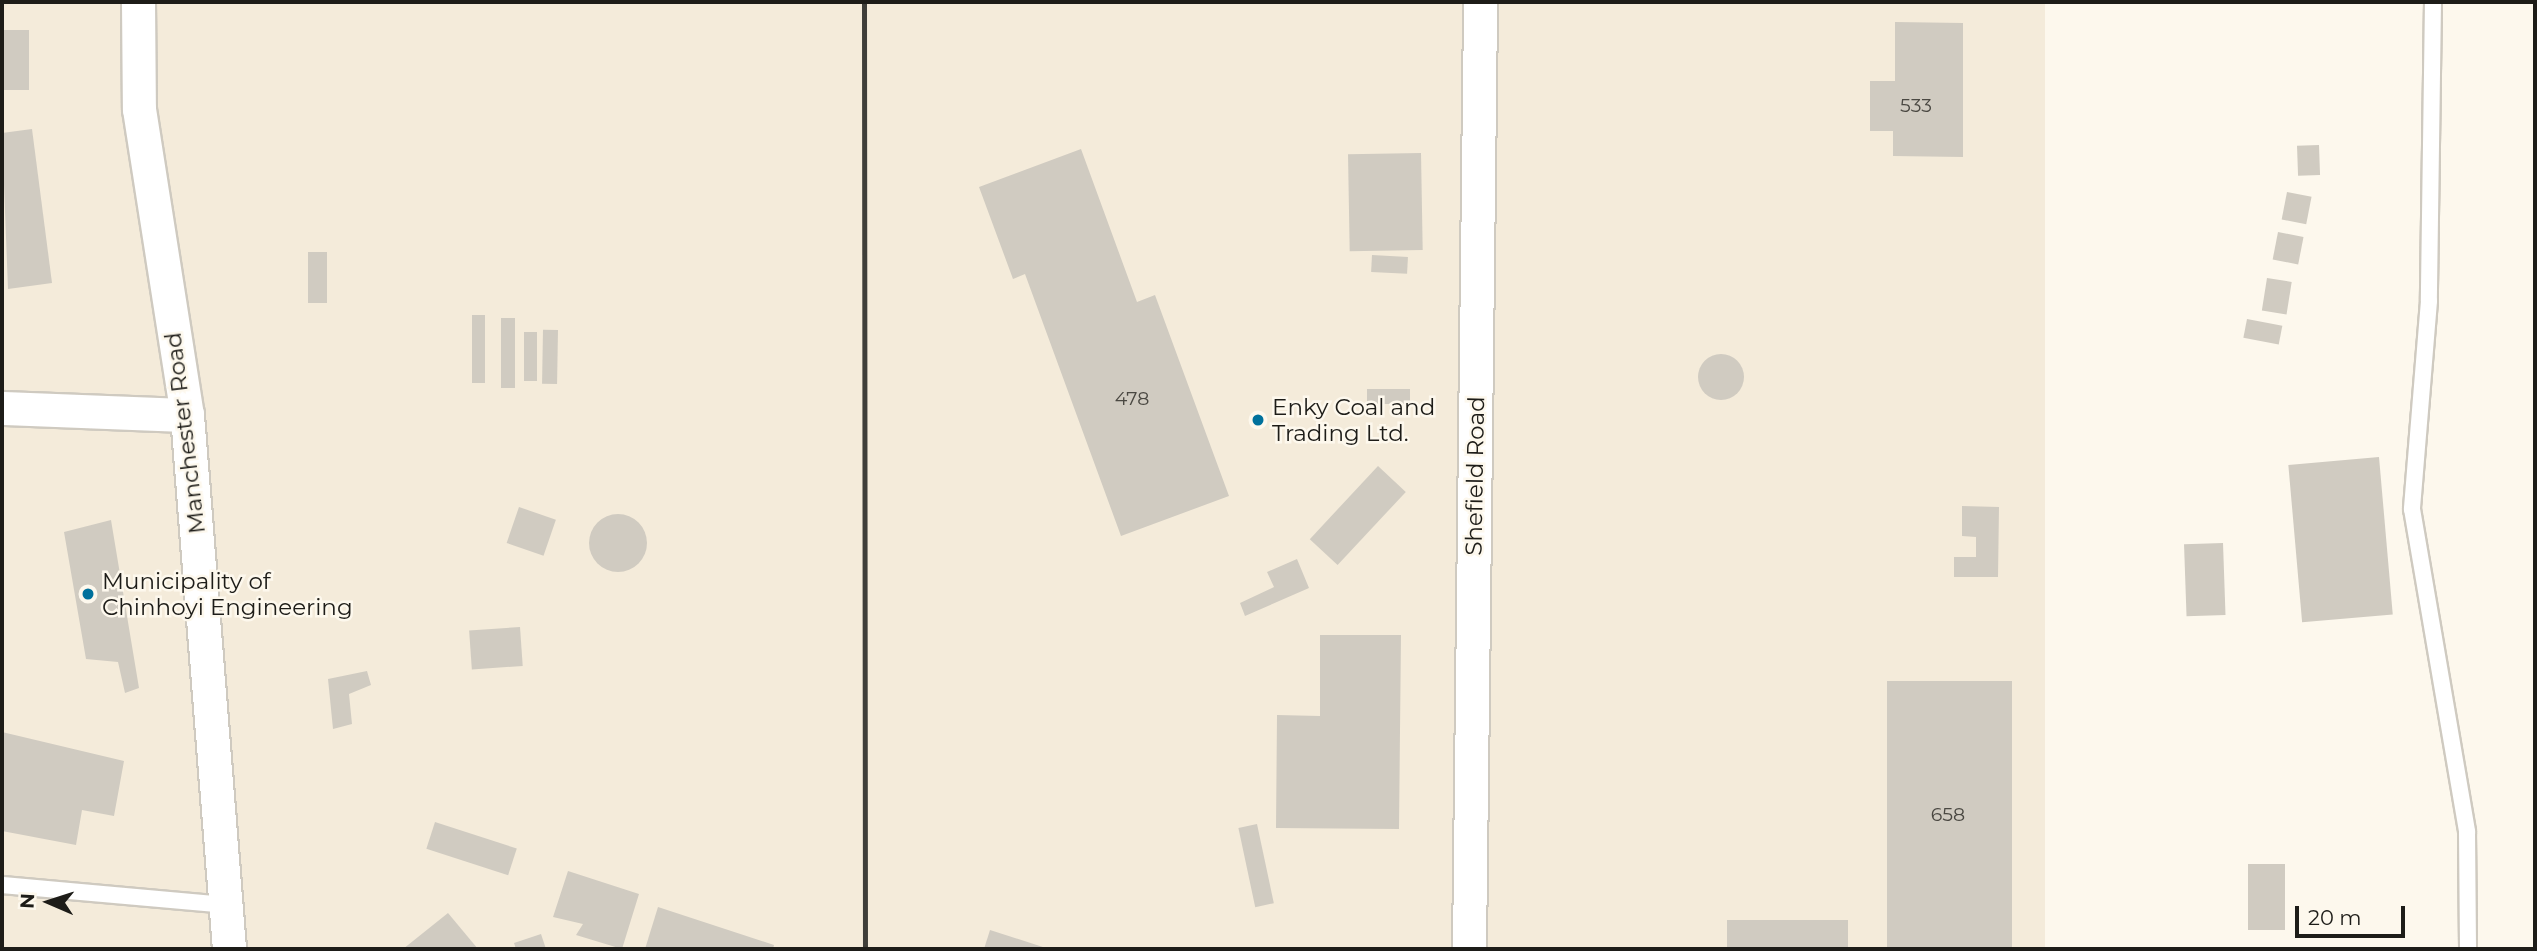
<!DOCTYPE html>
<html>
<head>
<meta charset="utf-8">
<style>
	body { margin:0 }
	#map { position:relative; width:2537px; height:951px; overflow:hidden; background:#fdf8ed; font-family:Montserrat,sans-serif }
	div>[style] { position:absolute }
	.built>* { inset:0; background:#f4ebda; transform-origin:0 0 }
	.building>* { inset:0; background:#d0cbc1; transform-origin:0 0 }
	.round { border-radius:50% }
	.roads { filter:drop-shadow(2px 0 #cfcac0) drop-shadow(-2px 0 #cfcac0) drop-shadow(0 2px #cfcac0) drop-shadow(0 -2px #cfcac0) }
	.service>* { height:16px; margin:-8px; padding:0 8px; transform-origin:8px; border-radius:8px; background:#fff }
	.minor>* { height:33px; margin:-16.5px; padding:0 16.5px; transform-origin:16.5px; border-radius:16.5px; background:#fff }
	.rail>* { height:5px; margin:-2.5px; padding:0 2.5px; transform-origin:2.5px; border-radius:2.5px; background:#3f3e39 }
	.dots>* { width:19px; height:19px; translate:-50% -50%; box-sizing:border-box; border:4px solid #fdf8ed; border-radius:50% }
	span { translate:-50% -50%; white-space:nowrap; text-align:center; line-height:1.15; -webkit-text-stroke:5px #fdf8ed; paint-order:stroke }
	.number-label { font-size:19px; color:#4a4842 }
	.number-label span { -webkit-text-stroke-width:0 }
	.poi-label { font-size:23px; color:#1d1c18 }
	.left { translate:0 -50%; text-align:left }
	.street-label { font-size:23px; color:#1d1c18 }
	.frame { position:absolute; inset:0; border:4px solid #1d1c18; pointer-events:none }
	.north { position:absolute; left:14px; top:867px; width:70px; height:70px; -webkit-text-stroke:5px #fdf8ed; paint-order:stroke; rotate:273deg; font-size:19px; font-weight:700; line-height:28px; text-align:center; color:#1d1c18 }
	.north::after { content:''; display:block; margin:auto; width:24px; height:32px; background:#1d1c18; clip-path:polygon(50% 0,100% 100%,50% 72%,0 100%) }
	.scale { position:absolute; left:2295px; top:906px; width:110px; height:32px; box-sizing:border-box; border:4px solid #1d1c18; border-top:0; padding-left:9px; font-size:21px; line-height:24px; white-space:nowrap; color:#1d1c18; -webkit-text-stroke:5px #fdf8ed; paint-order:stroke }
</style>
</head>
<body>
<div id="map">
	<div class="built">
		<i style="left:2px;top:2px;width:2043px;height:947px"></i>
	</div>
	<div class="building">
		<i style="clip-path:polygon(1895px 22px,1963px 23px,1963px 157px,1893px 156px,1893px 131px,1870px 131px,1870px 81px,1895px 81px)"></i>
		<i style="left:2px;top:30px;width:27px;height:60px"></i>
		<i style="clip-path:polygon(32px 129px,52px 283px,8px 289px,2px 133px)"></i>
		<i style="left:2319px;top:145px;width:30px;height:22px;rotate:88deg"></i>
		<i style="clip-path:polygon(1081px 149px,1137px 302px,1155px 295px,1229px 496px,1121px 536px,1025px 274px,1013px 279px,979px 187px)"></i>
		<i style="left:1421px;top:153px;width:97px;height:73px;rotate:89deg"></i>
		<i style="left:2287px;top:192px;width:25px;height:28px;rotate:11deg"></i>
		<i style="left:2278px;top:232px;width:26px;height:28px;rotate:11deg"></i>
		<i style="left:308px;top:252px;width:19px;height:51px"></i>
		<i style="left:1372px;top:255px;width:36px;height:17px;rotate:3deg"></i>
		<i style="left:2267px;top:278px;width:25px;height:33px;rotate:9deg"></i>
		<i style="left:472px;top:315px;width:13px;height:68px"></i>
		<i style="left:501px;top:318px;width:14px;height:70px"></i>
		<i style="left:2247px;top:319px;width:36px;height:19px;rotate:11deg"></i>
		<i style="left:558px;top:330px;width:54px;height:15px;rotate:91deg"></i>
		<i style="left:524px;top:332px;width:13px;height:49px"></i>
		<i class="round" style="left:1698px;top:354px;width:46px;height:46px"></i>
		<i style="left:1367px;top:389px;width:43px;height:15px"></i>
		<i style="left:2379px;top:457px;width:158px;height:91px;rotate:85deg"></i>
		<i style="left:1378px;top:466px;width:38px;height:100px;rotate:43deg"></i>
		<i style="clip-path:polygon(1962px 506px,1999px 507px,1998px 577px,1954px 577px,1954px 557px,1976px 557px,1976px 537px,1962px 536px)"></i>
		<i style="left:519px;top:507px;width:39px;height:38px;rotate:19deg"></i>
		<i class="round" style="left:589px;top:514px;width:58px;height:58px"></i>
		<i style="clip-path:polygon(111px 520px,139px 688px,125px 693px,118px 662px,86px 659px,64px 532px)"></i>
		<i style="left:2223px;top:543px;width:72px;height:39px;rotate:88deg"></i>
		<i style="clip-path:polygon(1297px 559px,1309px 588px,1245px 616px,1240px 603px,1274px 587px,1267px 572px)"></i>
		<i style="left:520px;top:627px;width:39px;height:51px;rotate:86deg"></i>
		<i style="clip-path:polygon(1320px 635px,1401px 635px,1399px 829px,1276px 828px,1277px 715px,1320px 716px)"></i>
		<i style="clip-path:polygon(367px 671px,371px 685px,349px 694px,352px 724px,333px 729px,328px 679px)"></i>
		<i style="left:1887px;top:681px;width:125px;height:268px"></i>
		<i style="clip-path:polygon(2px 732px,124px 761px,114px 816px,82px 810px,76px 845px,2px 831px)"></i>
		<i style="left:435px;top:822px;width:86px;height:28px;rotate:18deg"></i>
		<i style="left:1257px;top:824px;width:81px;height:19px;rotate:78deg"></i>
		<i style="left:2248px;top:864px;width:37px;height:66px"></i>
		<i style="clip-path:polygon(568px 871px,639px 894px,622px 949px,576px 935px,583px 924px,553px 917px)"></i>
		<i style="clip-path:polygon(658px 907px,774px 945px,773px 949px,645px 949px)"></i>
		<i style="clip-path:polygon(448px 913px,478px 949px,403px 949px)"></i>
		<i style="left:1727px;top:920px;width:121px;height:29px"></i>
		<i style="clip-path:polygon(990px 930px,1049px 949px,984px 949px)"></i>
		<i style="clip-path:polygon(541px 934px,546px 949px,516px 949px,514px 943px)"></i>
	</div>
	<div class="roads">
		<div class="service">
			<i style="left:2433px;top:2px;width:299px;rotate:90.8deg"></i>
			<i style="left:2429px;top:301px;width:209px;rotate:94.7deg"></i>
			<i style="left:2412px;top:509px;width:328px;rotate:80.3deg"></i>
			<i style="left:2467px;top:832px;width:117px;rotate:89.5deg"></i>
			<i style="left:2px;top:885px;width:227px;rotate:5.1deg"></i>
		</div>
		<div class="minor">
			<i style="left:138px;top:2px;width:107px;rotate:89.5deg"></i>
			<i style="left:139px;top:109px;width:310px;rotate:81.1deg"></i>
			<i style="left:187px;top:415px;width:536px;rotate:85.5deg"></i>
			<i style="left:2px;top:408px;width:185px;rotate:2.2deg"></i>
			<i style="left:1469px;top:949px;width:947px;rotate:-89.33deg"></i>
		</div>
	</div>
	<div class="rail">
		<i style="left:864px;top:2px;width:947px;rotate:89.94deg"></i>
	</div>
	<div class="dots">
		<i style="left:1258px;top:420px;background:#00719c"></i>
		<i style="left:88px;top:594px;background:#00719c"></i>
	</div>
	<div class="number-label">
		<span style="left:1916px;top:106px">533</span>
		<span style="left:1132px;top:399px">478</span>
		<span style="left:1948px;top:815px">658</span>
	</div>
	<div class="poi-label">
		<span class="left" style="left:1272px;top:420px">Enky Coal and<br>Trading Ltd.</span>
		<span class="left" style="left:102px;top:594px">Municipality of<br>Chinhoyi Engineering</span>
	</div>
	<div class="street-label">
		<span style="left:185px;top:433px;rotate:-97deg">Manchester Road</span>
		<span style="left:1475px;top:476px;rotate:-89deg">Shefield Road</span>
	</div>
	<div class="frame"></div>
	<div class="north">N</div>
	<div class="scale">20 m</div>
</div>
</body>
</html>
